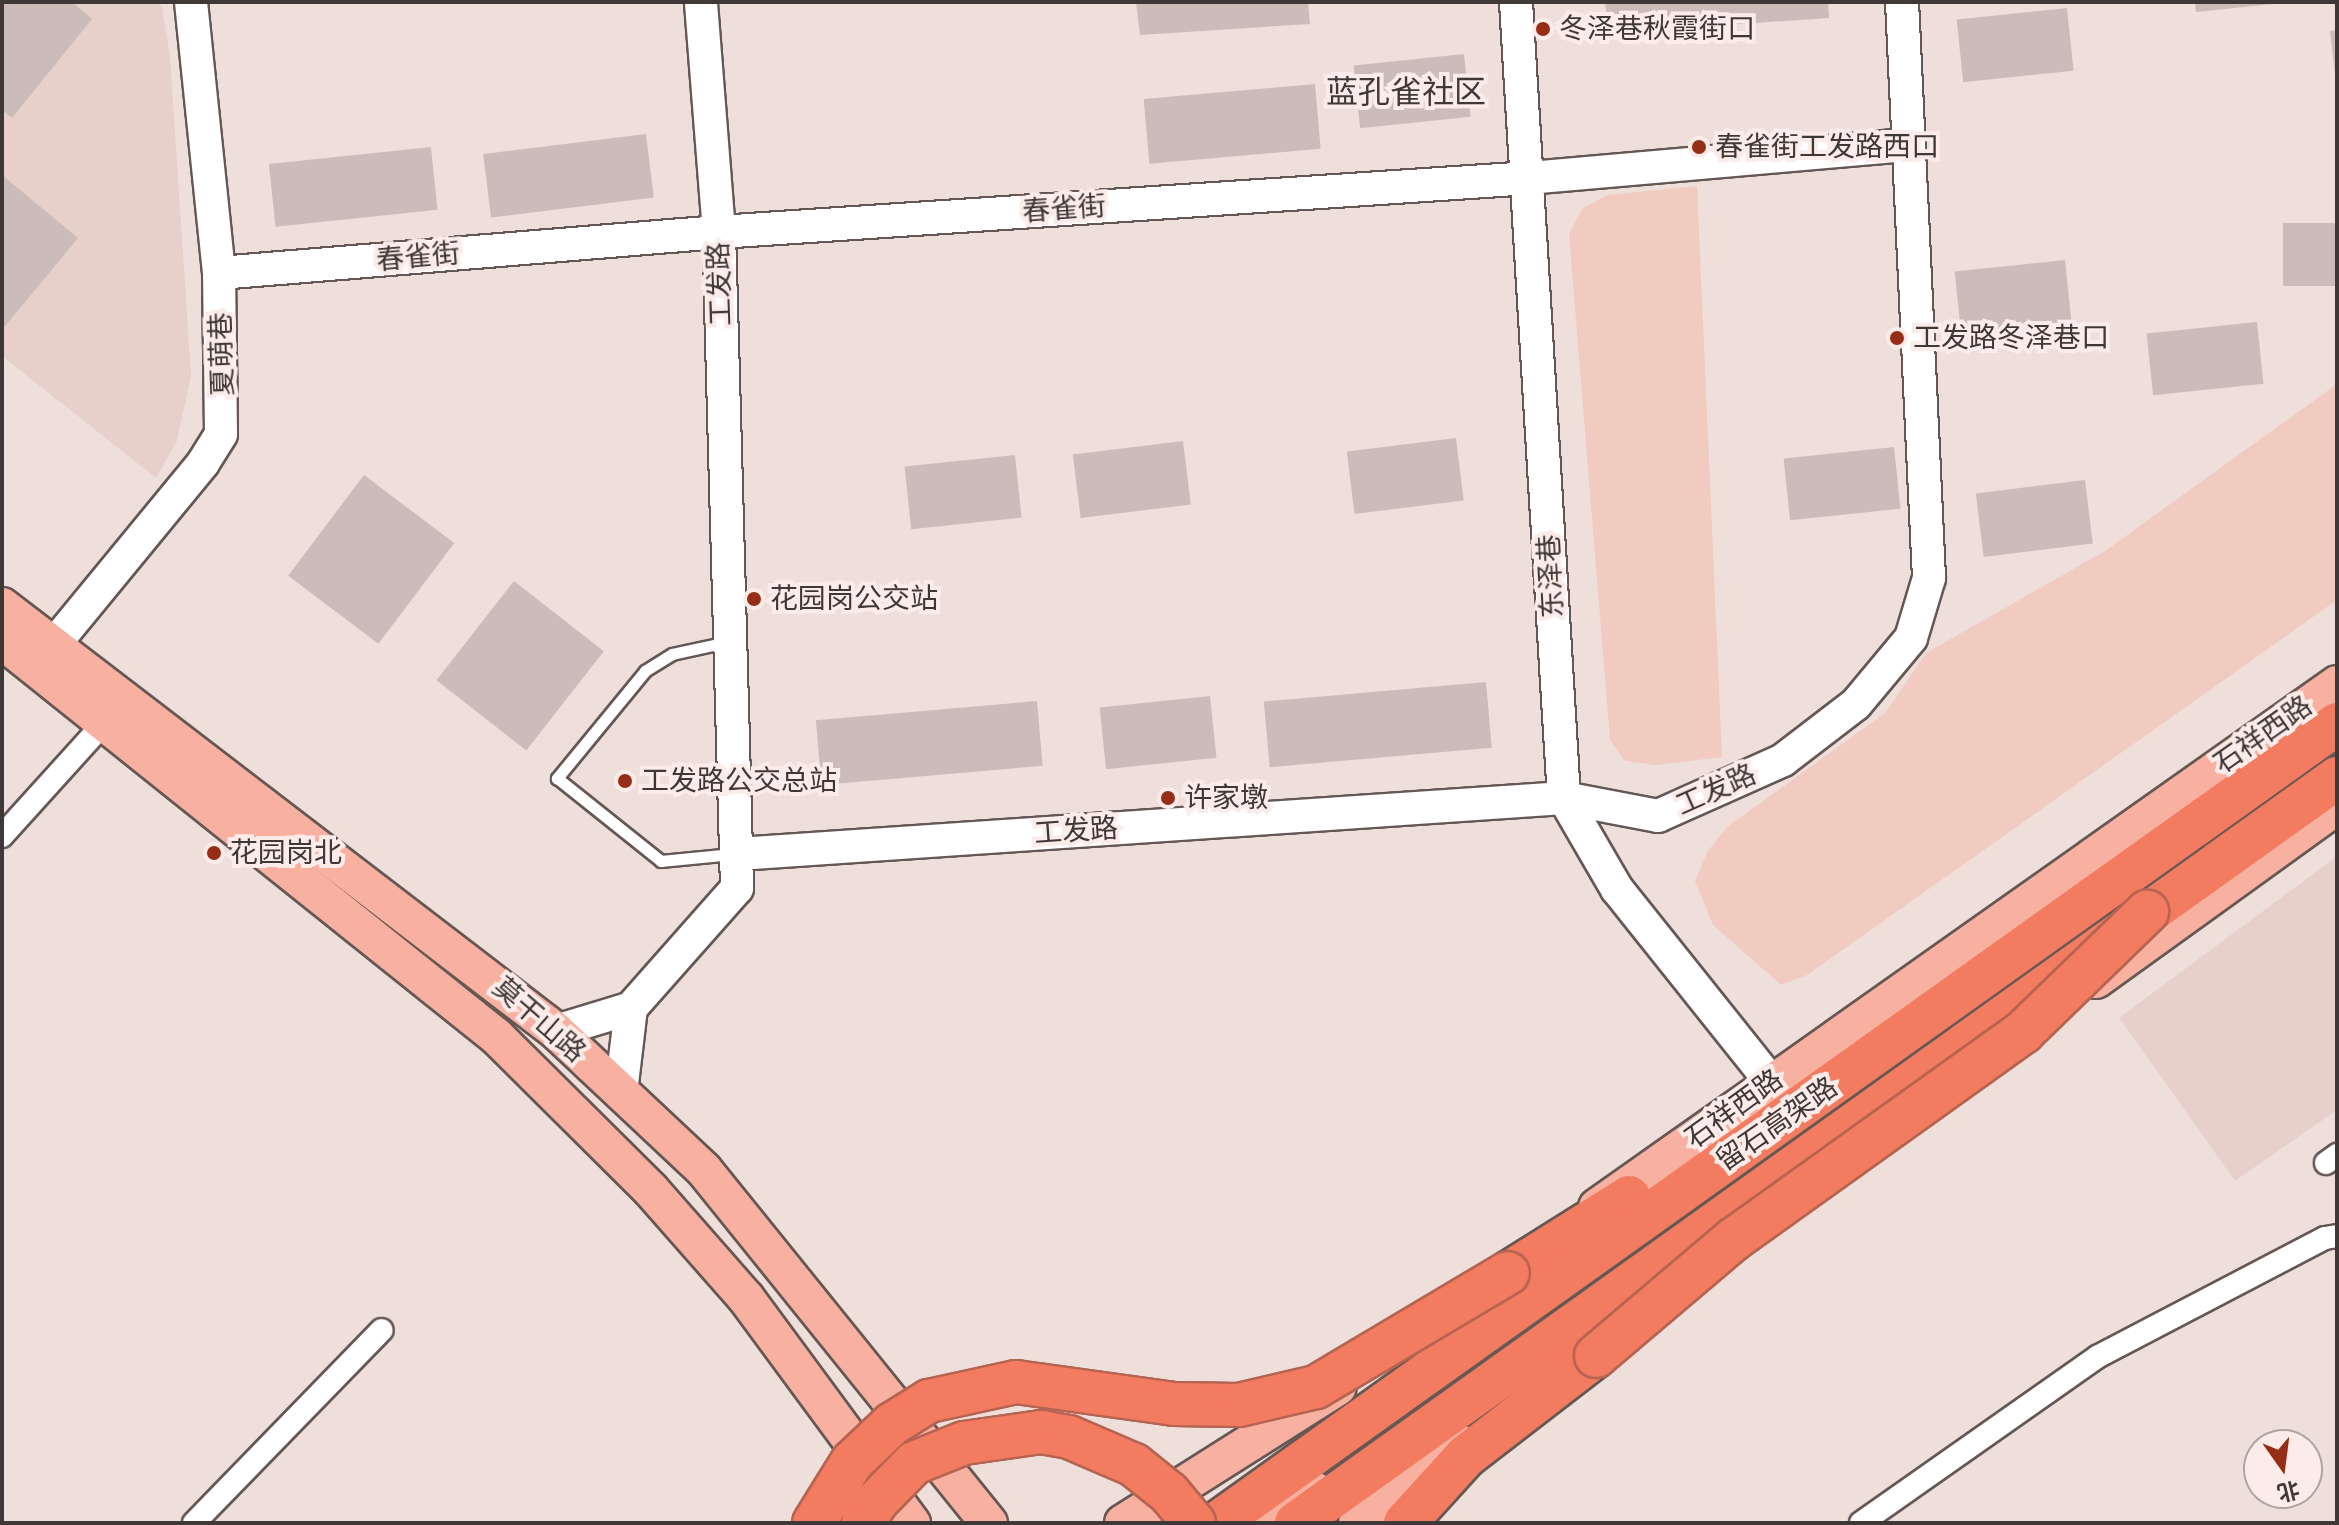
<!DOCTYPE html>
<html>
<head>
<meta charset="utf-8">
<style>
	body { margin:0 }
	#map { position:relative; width:2339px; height:1525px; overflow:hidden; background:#efdfdb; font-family:Arial,"Noto Sans SC",sans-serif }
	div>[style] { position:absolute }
	.built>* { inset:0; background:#e7d0ca }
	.green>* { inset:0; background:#f1cac0 }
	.building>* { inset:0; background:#ccbcb9; transform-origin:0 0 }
	.roads { filter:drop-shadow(2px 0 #655854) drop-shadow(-2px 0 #655854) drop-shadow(0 2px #655854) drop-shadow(0 -2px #655854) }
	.lane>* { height:11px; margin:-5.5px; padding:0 5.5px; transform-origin:5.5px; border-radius:5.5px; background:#fff }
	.street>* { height:22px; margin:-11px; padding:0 11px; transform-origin:11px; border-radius:11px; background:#fff }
	.secondary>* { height:32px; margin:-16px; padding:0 16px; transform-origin:16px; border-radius:16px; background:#fff }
	.primary>* { height:36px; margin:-18px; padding:0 18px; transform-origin:18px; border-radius:18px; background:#f8b0a0 }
	.highway>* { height:42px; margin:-21px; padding:0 21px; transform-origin:21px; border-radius:21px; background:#f37b60 }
	.bridges { filter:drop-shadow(2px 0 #b46451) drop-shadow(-2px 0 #b46451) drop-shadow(0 2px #b46451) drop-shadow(0 -2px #b46451) }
	.highway-bridge>* { height:42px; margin:-21px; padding:0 21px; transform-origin:21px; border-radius:21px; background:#f37b60 }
	.dots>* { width:22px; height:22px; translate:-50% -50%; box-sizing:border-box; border:4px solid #fcece9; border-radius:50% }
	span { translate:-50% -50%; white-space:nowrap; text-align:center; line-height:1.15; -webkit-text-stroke:8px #fcece9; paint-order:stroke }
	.poi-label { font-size:28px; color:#3e3836 }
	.left { translate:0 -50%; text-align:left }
	.street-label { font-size:28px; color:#3e3836 }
	.quarter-label { font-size:32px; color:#3e3836 }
	.frame { position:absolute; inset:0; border:4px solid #3e3836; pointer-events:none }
	.north { position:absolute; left:2243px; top:1429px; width:80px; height:80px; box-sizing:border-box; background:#fcece9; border:2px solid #b0a4a1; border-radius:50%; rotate:166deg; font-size:22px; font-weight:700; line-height:32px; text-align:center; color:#3e3836 }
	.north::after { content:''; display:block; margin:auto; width:28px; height:36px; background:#962d16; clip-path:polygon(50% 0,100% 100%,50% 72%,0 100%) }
</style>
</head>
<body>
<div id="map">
	<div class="built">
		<i style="clip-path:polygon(2px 2px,158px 2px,162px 7px,170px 56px,191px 375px,177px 441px,156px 478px,2px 356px)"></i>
		<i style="clip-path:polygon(2337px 856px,2337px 1110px,2235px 1181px,2119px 1018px)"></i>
	</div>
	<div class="green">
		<i style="clip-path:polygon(1697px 186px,1722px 757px,1656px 765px,1625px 761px,1610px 740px,1569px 234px,1582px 209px,1607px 195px)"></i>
		<i style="clip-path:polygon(2337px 384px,2337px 600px,1807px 975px,1781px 985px,1713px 925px,1695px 881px,1708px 851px,1727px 827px,1885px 713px,1926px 653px,2105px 551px)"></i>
	</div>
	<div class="building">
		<i style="clip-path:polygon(2px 2px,72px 2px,92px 19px,12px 118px,2px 110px)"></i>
		<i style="clip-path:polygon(1136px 2px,1308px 2px,1310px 24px,1140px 35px)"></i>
		<i style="clip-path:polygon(1605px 2px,1828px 2px,1829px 18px,1609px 33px)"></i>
		<i style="clip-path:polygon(2195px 2px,2273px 2px,2273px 4px,2196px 12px)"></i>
		<i style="left:2067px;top:8px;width:63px;height:111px;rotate:84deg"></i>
		<i style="clip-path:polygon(2337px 30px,2337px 74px,2335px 74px,2330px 31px)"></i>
		<i style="left:1464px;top:54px;width:63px;height:111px;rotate:84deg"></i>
		<i style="left:1315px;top:84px;width:65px;height:172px;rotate:85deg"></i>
		<i style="left:646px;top:134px;width:64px;height:164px;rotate:83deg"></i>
		<i style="left:431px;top:147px;width:63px;height:163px;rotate:84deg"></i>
		<i style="clip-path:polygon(2px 175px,78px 238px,2px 330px)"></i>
		<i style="left:2337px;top:223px;width:63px;height:54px;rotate:90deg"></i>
		<i style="left:2065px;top:260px;width:63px;height:111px;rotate:84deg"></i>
		<i style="left:2257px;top:322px;width:62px;height:111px;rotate:84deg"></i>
		<i style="left:1456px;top:438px;width:63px;height:110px;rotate:83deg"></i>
		<i style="left:1183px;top:441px;width:64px;height:111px;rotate:83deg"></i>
		<i style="left:1894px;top:447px;width:62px;height:111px;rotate:84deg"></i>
		<i style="left:1015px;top:455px;width:63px;height:111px;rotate:84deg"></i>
		<i style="left:364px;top:475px;width:113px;height:126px;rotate:37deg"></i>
		<i style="left:2085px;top:480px;width:64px;height:110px;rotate:83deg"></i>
		<i style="left:514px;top:581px;width:114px;height:126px;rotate:38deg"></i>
		<i style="left:1486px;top:682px;width:66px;height:223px;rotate:85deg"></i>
		<i style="left:1210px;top:696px;width:62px;height:111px;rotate:84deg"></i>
		<i style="left:1037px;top:701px;width:65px;height:222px;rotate:85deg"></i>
	</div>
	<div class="roads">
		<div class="lane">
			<i style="left:727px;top:642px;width:56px;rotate:167.7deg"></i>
			<i style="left:672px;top:654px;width:32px;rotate:148deg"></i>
			<i style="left:645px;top:671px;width:139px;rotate:129.4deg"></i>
			<i style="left:557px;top:778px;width:133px;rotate:38.6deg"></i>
			<i style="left:661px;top:861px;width:71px;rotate:-5.6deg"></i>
		</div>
		<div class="street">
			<i style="left:2px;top:836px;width:152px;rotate:-47.9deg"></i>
			<i style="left:2326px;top:1163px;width:14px;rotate:-36deg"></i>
			<i style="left:194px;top:1523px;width:269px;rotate:-45.8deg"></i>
			<i style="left:1861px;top:1523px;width:289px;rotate:-35.1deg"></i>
			<i style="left:2097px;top:1357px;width:257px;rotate:-27.6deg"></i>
			<i style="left:2325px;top:1238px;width:12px;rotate:-9deg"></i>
		</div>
		<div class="secondary">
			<i style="left:1516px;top:2px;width:797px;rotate:86.55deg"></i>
			<i style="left:1564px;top:798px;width:105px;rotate:59.8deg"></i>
			<i style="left:1617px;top:889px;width:247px;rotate:51.4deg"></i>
			<i style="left:219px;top:273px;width:502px;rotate:-4.69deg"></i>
			<i style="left:719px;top:232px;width:812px;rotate:-3.81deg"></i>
			<i style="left:1529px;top:178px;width:380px;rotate:-5deg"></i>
			<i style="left:52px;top:647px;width:238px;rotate:-50.6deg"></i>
			<i style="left:203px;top:463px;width:34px;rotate:-58deg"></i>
			<i style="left:221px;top:434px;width:161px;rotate:-90.7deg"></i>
			<i style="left:219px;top:273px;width:272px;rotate:-95.9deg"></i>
			<i style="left:738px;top:854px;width:828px;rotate:-3.88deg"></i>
			<i style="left:1564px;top:798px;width:96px;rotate:10.8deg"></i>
			<i style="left:1658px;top:816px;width:137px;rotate:-24.1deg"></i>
			<i style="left:1783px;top:760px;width:92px;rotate:-37.5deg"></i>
			<i style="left:1856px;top:704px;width:86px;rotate:-50.2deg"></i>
			<i style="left:1911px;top:638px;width:63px;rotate:-73.3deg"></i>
			<i style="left:1929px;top:578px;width:577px;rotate:-92.68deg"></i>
			<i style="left:556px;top:1031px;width:78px;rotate:-17deg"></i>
			<i style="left:631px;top:1008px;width:160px;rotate:-48.5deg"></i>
			<i style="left:737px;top:888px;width:656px;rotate:-91.57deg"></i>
			<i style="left:719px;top:232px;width:231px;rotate:-94.5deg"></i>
			<i style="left:621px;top:1092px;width:85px;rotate:-83.2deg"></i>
		</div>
		<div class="primary">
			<i style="left:2px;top:606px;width:698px;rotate:37.49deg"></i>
			<i style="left:556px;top:1031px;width:203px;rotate:43.2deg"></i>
			<i style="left:704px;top:1170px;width:454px;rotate:51.1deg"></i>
			<i style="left:2px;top:641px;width:633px;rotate:38.65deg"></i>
			<i style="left:496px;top:1036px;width:218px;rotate:44.8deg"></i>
			<i style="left:651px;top:1190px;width:144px;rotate:48.7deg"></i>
			<i style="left:746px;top:1298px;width:280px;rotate:53.6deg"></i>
			<i style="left:2096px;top:980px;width:297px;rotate:-35.8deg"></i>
			<i style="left:1597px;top:1207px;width:906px;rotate:-35.25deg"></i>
			<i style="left:1123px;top:1523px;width:254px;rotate:-32.3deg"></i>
			<i style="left:1268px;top:1523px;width:57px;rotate:-35.1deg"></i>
			<i style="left:1357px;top:1523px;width:131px;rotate:-37.2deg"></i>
		</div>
		<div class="highway">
			<i style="left:1508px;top:1273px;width:143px;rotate:-32.1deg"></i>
			<i style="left:1217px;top:1523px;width:1376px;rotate:-35.5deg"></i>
			<i style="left:1296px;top:1523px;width:1280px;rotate:-35.59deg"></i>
			<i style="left:1405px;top:1523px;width:91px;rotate:-47.7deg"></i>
			<i style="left:1466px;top:1456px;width:164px;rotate:-37.6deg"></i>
		</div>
	</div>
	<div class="bridges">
		<div class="highway-bridge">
			<i style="left:1596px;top:1356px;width:181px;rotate:-40.3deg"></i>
			<i style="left:1734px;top:1239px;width:355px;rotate:-35.6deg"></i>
			<i style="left:2023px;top:1032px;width:173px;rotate:-44.1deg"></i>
			<i style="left:814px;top:1523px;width:72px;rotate:-58.1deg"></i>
			<i style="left:852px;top:1462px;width:55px;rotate:-43.5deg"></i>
			<i style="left:892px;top:1424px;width:44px;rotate:-31.9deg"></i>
			<i style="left:929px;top:1401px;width:89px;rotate:-12.3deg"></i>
			<i style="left:1016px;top:1382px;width:160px;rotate:7.9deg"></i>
			<i style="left:1174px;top:1404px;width:65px;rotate:0.9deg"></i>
			<i style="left:1239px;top:1405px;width:79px;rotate:-13.2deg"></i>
			<i style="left:1316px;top:1387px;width:223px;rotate:-30.7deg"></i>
			<i style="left:863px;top:1523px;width:25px;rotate:-58deg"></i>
			<i style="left:876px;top:1502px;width:54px;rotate:-45.7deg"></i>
			<i style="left:914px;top:1463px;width:54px;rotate:-21.8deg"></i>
			<i style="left:964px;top:1443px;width:78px;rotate:-8.1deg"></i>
			<i style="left:1041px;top:1432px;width:28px;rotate:10deg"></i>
			<i style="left:1069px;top:1437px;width:71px;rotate:23.3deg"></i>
			<i style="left:1134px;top:1465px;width:45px;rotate:38.7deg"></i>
			<i style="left:1169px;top:1493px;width:39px;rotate:50deg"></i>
		</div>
	</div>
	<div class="dots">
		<i style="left:1543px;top:29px;background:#962d16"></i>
		<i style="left:1699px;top:147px;background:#962d16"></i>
		<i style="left:1897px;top:338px;background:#962d16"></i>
		<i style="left:754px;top:599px;background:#962d16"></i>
		<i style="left:625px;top:781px;background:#962d16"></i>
		<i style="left:1168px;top:798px;background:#962d16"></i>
		<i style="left:214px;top:853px;background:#962d16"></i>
	</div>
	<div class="poi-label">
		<span class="left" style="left:1559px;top:29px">冬泽巷秋霞街口</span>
		<span class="left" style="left:1715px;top:147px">春雀街工发路西口</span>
		<span class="left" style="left:1913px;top:338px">工发路冬泽巷口</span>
		<span class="left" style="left:770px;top:599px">花园岗公交站</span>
		<span class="left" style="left:641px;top:781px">工发路公交总站</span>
		<span class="left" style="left:1184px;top:798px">许家墩</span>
		<span class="left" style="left:230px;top:853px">花园岗北</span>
	</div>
	<div class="street-label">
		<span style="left:1064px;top:209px;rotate:-4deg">春雀街</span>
		<span style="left:418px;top:257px;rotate:-5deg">春雀街</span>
		<span style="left:720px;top:284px;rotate:-92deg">工发路</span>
		<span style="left:222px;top:354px;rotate:-92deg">夏萌巷</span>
		<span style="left:1551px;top:576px;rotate:-93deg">东泽巷</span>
		<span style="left:2263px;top:735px;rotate:-35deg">石祥西路</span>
		<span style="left:1716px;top:790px;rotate:-24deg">工发路</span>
		<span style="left:1076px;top:831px;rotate:-4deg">工发路</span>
		<span style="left:539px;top:1020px;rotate:41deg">莫干山路</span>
		<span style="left:1734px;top:1109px;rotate:-36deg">石祥西路</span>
		<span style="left:1777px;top:1124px;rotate:-35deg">留石高架路</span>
	</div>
	<div class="quarter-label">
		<span style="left:1406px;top:92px">蓝孔雀社区</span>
	</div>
	<div class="frame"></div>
	<div class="north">北</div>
</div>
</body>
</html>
